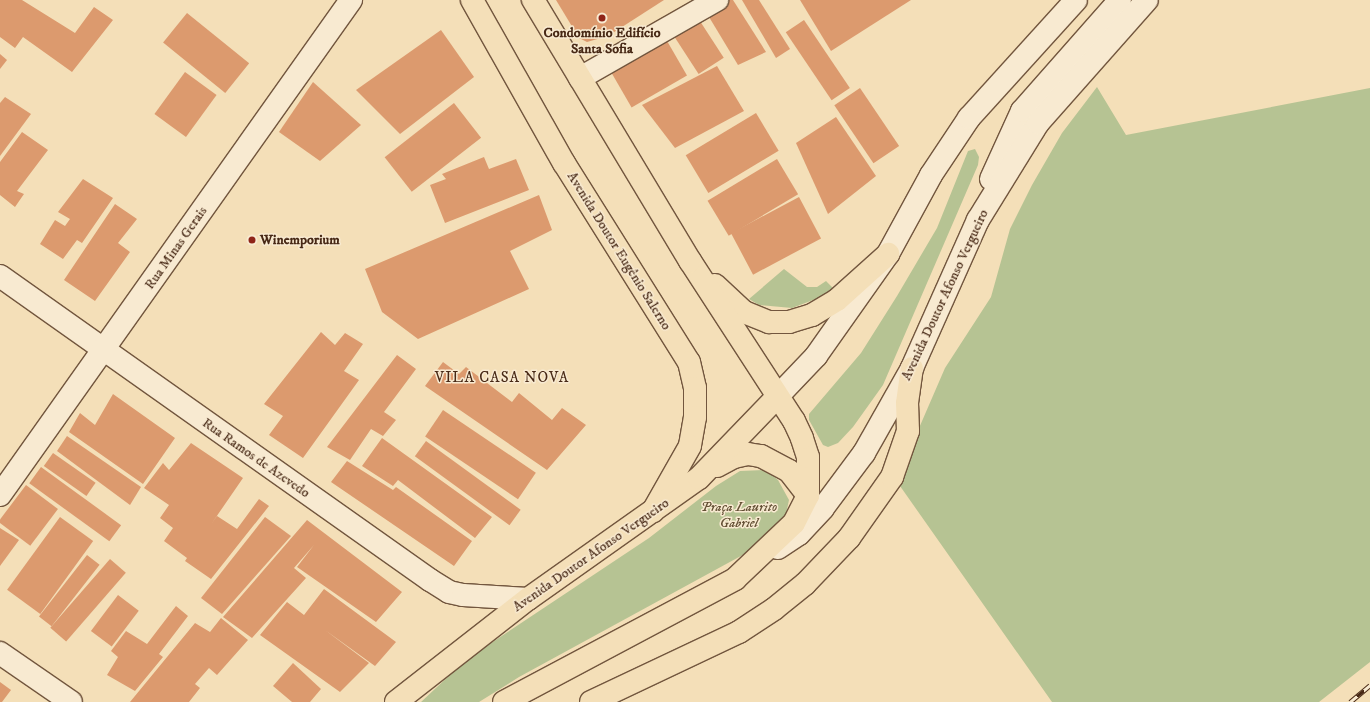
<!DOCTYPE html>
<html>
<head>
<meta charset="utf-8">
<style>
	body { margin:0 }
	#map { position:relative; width:1370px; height:702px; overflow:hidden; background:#f4dfb8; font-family:"IM FELL DW Pica",serif }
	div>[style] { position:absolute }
	.green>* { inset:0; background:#b6c393 }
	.building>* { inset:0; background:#dc9a6e; transform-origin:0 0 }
	.roads { filter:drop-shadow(1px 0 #72563e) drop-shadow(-1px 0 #72563e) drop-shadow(0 1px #72563e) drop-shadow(0 -1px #72563e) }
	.minor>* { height:22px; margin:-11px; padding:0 11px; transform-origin:11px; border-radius:11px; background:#f8ead1 }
	.secondary>* { height:22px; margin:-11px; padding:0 11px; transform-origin:11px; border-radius:11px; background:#f8ead1 }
	.primary>* { height:22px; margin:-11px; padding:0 11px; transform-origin:11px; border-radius:11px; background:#f4dfb8 }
	.rail>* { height:4.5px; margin-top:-2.25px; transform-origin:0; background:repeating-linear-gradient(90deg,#f8ead1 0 9px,#472815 0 18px); box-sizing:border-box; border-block:1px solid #472815 }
	.dots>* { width:11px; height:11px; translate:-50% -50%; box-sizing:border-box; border:2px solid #f8ead1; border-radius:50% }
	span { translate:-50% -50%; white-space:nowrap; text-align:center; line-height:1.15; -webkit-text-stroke:3px #f8ead1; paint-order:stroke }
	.poi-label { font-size:14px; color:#472815; font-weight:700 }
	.left { translate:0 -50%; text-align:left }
	.street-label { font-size:14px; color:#472815 }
	.park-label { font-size:14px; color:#634f34; font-style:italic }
	.neighbourhood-label { font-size:15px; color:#472815; letter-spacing:1px }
</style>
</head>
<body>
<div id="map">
	<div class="green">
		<i style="clip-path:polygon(1097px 87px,1126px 135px,1370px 88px,1370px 662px,1319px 702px,1052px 702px,900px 486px,916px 435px,945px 368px,991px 297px,1010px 229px,1032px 185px,1062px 133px)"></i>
		<i style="clip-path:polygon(975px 149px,979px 157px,978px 165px,883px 385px,853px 427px,838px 443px,828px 447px,823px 445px,809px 420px,809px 414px,861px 353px,897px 296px,937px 228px,968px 151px)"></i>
		<i style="clip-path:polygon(784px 269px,807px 287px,817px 287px,826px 281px,833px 288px,821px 297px,792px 308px,759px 305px,749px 299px)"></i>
		<i style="clip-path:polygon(766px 470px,778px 480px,789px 500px,786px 514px,779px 529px,761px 545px,519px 677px,479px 702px,421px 702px,467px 659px,649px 538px,716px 486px,740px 471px)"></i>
	</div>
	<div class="building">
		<i style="clip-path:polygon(0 0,22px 0,75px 33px,94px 7px,113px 20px,72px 72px,23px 37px,15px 48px,0 37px)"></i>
		<i style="clip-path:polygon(556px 0,664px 0,608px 36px,587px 42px,579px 38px)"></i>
		<i style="clip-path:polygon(727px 0,733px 0,766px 52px,738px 65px,706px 12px)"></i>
		<i style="clip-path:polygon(742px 0,759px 0,790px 49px,776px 58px)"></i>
		<i style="clip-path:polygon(800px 0,911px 0,831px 51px)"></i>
		<i style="left:187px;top:13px;width:80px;height:38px;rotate:39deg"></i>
		<i style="left:696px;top:15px;width:51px;height:30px;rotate:57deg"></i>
		<i style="left:804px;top:20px;width:82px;height:22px;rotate:56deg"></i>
		<i style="clip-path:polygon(441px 30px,474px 77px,400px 134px,356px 90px)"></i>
		<i style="left:663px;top:34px;width:48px;height:64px;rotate:60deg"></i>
		<i style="clip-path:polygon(0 54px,7px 60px,0 69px)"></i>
		<i style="clip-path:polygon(717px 66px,744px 111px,675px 148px,642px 105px)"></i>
		<i style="left:185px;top:72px;width:39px;height:52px;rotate:36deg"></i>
		<i style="clip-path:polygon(313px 82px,361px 125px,320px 161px,279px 132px)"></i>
		<i style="left:860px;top:88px;width:70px;height:31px;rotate:56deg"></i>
		<i style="clip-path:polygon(5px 97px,31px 114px,0 156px,0 103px)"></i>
		<i style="left:454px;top:103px;width:44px;height:88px;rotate:52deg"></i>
		<i style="left:756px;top:113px;width:44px;height:82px;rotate:59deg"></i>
		<i style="clip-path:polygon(836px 117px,876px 176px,828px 214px,796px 143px)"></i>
		<i style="clip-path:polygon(22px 132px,48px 150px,17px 191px,24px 194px,15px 207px,0 195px,0 162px)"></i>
		<i style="clip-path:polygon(484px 157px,489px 169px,516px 159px,529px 190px,445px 223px,430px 185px,446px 179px,442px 174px)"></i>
		<i style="left:777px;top:159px;width:41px;height:81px;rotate:59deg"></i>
		<i style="clip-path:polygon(83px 179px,113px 198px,82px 243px,77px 240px,63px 259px,40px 244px,55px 220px,65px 226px,70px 219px,58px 212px)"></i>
		<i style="clip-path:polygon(539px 195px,552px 230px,510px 251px,529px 289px,418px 339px,382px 312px,365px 269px)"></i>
		<i style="left:799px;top:197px;width:47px;height:77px;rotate:62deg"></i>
		<i style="clip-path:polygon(115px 204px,137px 219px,118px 243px,130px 252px,95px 301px,64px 280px)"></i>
		<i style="clip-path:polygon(321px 332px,335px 345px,345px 333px,363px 344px,344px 371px,359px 380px,303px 458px,269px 435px,283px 416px,264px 404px)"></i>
		<i style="clip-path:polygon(397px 355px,416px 369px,384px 412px,396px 420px,383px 436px,371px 429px,350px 460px,327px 447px)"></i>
		<i style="clip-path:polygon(443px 362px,459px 374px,466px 367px,512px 402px,519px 393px,552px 420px,562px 408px,586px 425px,547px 470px,425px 386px)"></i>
		<i style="clip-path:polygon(113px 394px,175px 438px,143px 484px,69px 432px,80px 413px,95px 425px)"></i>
		<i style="left:443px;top:410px;width:112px;height:32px;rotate:34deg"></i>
		<i style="clip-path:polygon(67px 436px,141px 487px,130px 505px,57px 451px)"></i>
		<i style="clip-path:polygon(382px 438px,492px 517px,475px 538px,398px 480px,393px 486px,362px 466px)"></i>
		<i style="left:426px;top:441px;width:117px;height:19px;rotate:36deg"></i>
		<i style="clip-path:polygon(191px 443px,243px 478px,212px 523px,217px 516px,237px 529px,259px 499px,269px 506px,211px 579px,185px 561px,187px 558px,164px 541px,173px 528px,160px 518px,169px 505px,144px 488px,163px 463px,169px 470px)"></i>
		<i style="left:53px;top:453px;width:52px;height:16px;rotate:35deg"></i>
		<i style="clip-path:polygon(347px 461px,393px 490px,396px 487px,472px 541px,454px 566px,331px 482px)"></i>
		<i style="left:41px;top:467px;width:99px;height:20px;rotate:36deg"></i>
		<i style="left:26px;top:485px;width:40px;height:46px;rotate:37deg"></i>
		<i style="left:60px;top:517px;width:41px;height:90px;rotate:36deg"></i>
		<i style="clip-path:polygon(265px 517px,291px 536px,222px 614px,201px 598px)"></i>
		<i style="clip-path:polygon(307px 520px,402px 592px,376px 622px,297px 567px,314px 545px,294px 568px,306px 578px,252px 638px,223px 617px)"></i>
		<i style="clip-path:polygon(0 528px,19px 540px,0 566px)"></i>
		<i style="left:87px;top:555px;width:16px;height:78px;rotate:38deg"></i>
		<i style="left:110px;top:559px;width:21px;height:91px;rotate:41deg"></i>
		<i style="clip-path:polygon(324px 589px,396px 642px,375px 666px,325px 630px,369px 663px,340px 692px,260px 635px,287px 602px,304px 615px)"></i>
		<i style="left:118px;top:595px;width:26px;height:45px;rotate:37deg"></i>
		<i style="clip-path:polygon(176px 606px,188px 616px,159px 654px,163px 657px,135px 691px,107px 675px,118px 657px,111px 651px,126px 631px,147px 644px)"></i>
		<i style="clip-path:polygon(221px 618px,248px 640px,217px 675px,209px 668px,195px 684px,200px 688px,189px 702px,130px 702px,195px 623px,210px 632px)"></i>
		<i style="clip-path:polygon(293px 663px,321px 689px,310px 702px,292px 702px,273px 686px)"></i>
		<i style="clip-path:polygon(0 682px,11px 690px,2px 702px,0 702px)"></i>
	</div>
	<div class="roads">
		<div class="minor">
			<i style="left:580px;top:78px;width:158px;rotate:-29.7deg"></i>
			<i style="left:0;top:276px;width:527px;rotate:35.26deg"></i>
			<i style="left:430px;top:580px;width:22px;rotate:32deg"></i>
			<i style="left:449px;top:592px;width:14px;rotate:12deg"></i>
			<i style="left:463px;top:595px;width:65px;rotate:3.5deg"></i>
			<i style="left:0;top:495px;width:607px;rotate:-54.66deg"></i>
			<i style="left:0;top:653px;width:86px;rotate:34.6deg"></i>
		</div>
		<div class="secondary">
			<i style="left:991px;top:179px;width:75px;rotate:-65.5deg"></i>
			<i style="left:1022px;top:111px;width:148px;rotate:-48.6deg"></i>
			<i style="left:777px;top:397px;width:57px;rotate:-46.4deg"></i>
			<i style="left:816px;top:356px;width:125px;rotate:-54.8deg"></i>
			<i style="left:888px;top:254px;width:90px;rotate:-61.4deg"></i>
			<i style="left:931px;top:175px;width:69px;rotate:-56.3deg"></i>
			<i style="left:969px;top:118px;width:159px;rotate:-47.8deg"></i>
			<i style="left:778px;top:548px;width:25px;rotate:-34deg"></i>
			<i style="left:799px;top:534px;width:35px;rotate:-47deg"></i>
			<i style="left:823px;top:508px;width:69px;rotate:-53.3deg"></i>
			<i style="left:864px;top:453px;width:98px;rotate:-60.5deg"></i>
			<i style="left:912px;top:368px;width:162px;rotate:-66deg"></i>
			<i style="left:978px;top:220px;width:114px;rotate:-58.3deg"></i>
			<i style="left:1038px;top:123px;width:164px;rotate:-48.5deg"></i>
		</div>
		<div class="primary">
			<i style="left:472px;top:0;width:187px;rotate:60.6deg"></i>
			<i style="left:564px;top:163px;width:235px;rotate:57.9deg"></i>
			<i style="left:689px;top:362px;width:27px;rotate:77deg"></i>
			<i style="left:695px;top:388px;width:29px;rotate:90deg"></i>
			<i style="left:695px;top:417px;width:29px;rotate:100deg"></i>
			<i style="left:690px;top:446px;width:75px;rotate:119.6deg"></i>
			<i style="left:715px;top:285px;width:40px;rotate:43deg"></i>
			<i style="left:744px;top:312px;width:27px;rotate:22deg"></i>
			<i style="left:769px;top:322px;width:20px"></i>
			<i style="left:789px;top:322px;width:24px;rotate:-17deg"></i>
			<i style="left:812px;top:315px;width:29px;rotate:-31deg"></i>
			<i style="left:837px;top:300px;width:69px;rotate:-42deg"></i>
			<i style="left:717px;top:466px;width:19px;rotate:-28deg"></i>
			<i style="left:734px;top:457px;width:14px;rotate:-12deg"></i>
			<i style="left:748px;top:454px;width:13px;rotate:9deg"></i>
			<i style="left:761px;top:456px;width:32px;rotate:28deg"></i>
			<i style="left:789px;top:471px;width:31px;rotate:52deg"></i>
			<i style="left:396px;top:702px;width:167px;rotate:-38deg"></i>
			<i style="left:528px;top:599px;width:209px;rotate:-35.3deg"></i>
			<i style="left:699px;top:478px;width:112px;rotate:-46.1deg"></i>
			<i style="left:504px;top:702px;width:262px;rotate:-28deg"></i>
			<i style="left:735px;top:579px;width:81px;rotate:-43.5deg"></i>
			<i style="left:794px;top:523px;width:31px;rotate:-63deg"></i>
			<i style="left:808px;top:495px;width:38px;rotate:-90deg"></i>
			<i style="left:808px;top:457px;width:20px;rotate:-108deg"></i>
			<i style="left:802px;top:438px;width:19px;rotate:-115deg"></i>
			<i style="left:794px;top:421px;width:191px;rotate:-123deg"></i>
			<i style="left:690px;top:261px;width:305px;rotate:-121deg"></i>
			<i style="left:591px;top:702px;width:164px;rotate:-25.3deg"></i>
			<i style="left:739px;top:632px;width:42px;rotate:-33.3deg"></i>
			<i style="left:774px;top:609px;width:40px;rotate:-39deg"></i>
			<i style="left:805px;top:584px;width:64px;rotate:-46.3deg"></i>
			<i style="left:849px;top:538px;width:75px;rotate:-54.8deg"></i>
			<i style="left:892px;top:477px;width:49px;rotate:-70.8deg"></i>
			<i style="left:908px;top:431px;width:28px;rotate:-92deg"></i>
			<i style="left:907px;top:403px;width:35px;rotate:-82deg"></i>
		</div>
	</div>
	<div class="rail">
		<i style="left:1350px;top:702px;width:26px;rotate:-40deg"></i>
	</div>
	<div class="dots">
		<i style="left:602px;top:18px;background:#8f2418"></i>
		<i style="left:252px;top:240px;background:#8f2418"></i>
	</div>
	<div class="poi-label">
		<span style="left:602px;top:41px">Condomínio Edifício<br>Santa Sofia</span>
		<span class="left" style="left:260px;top:240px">Winemporium</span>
	</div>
	<div class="street-label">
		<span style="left:176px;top:248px;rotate:-55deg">Rua Minas Gerais</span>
		<span style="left:619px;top:251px;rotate:58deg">Avenida Doutor Eugênio Salerno</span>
		<span style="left:945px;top:295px;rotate:-65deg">Avenida Doutor Afonso Vergueiro</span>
		<span style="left:256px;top:458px;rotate:35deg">Rua Ramos de Azevedo</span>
		<span style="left:591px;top:555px;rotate:-35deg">Avenida Doutor Afonso Vergueiro</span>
	</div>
	<div class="park-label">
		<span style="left:739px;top:515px">Praça Laurito<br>Gabriel</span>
	</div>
	<div class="neighbourhood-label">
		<span style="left:502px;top:378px">VILA CASA NOVA</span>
	</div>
</div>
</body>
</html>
